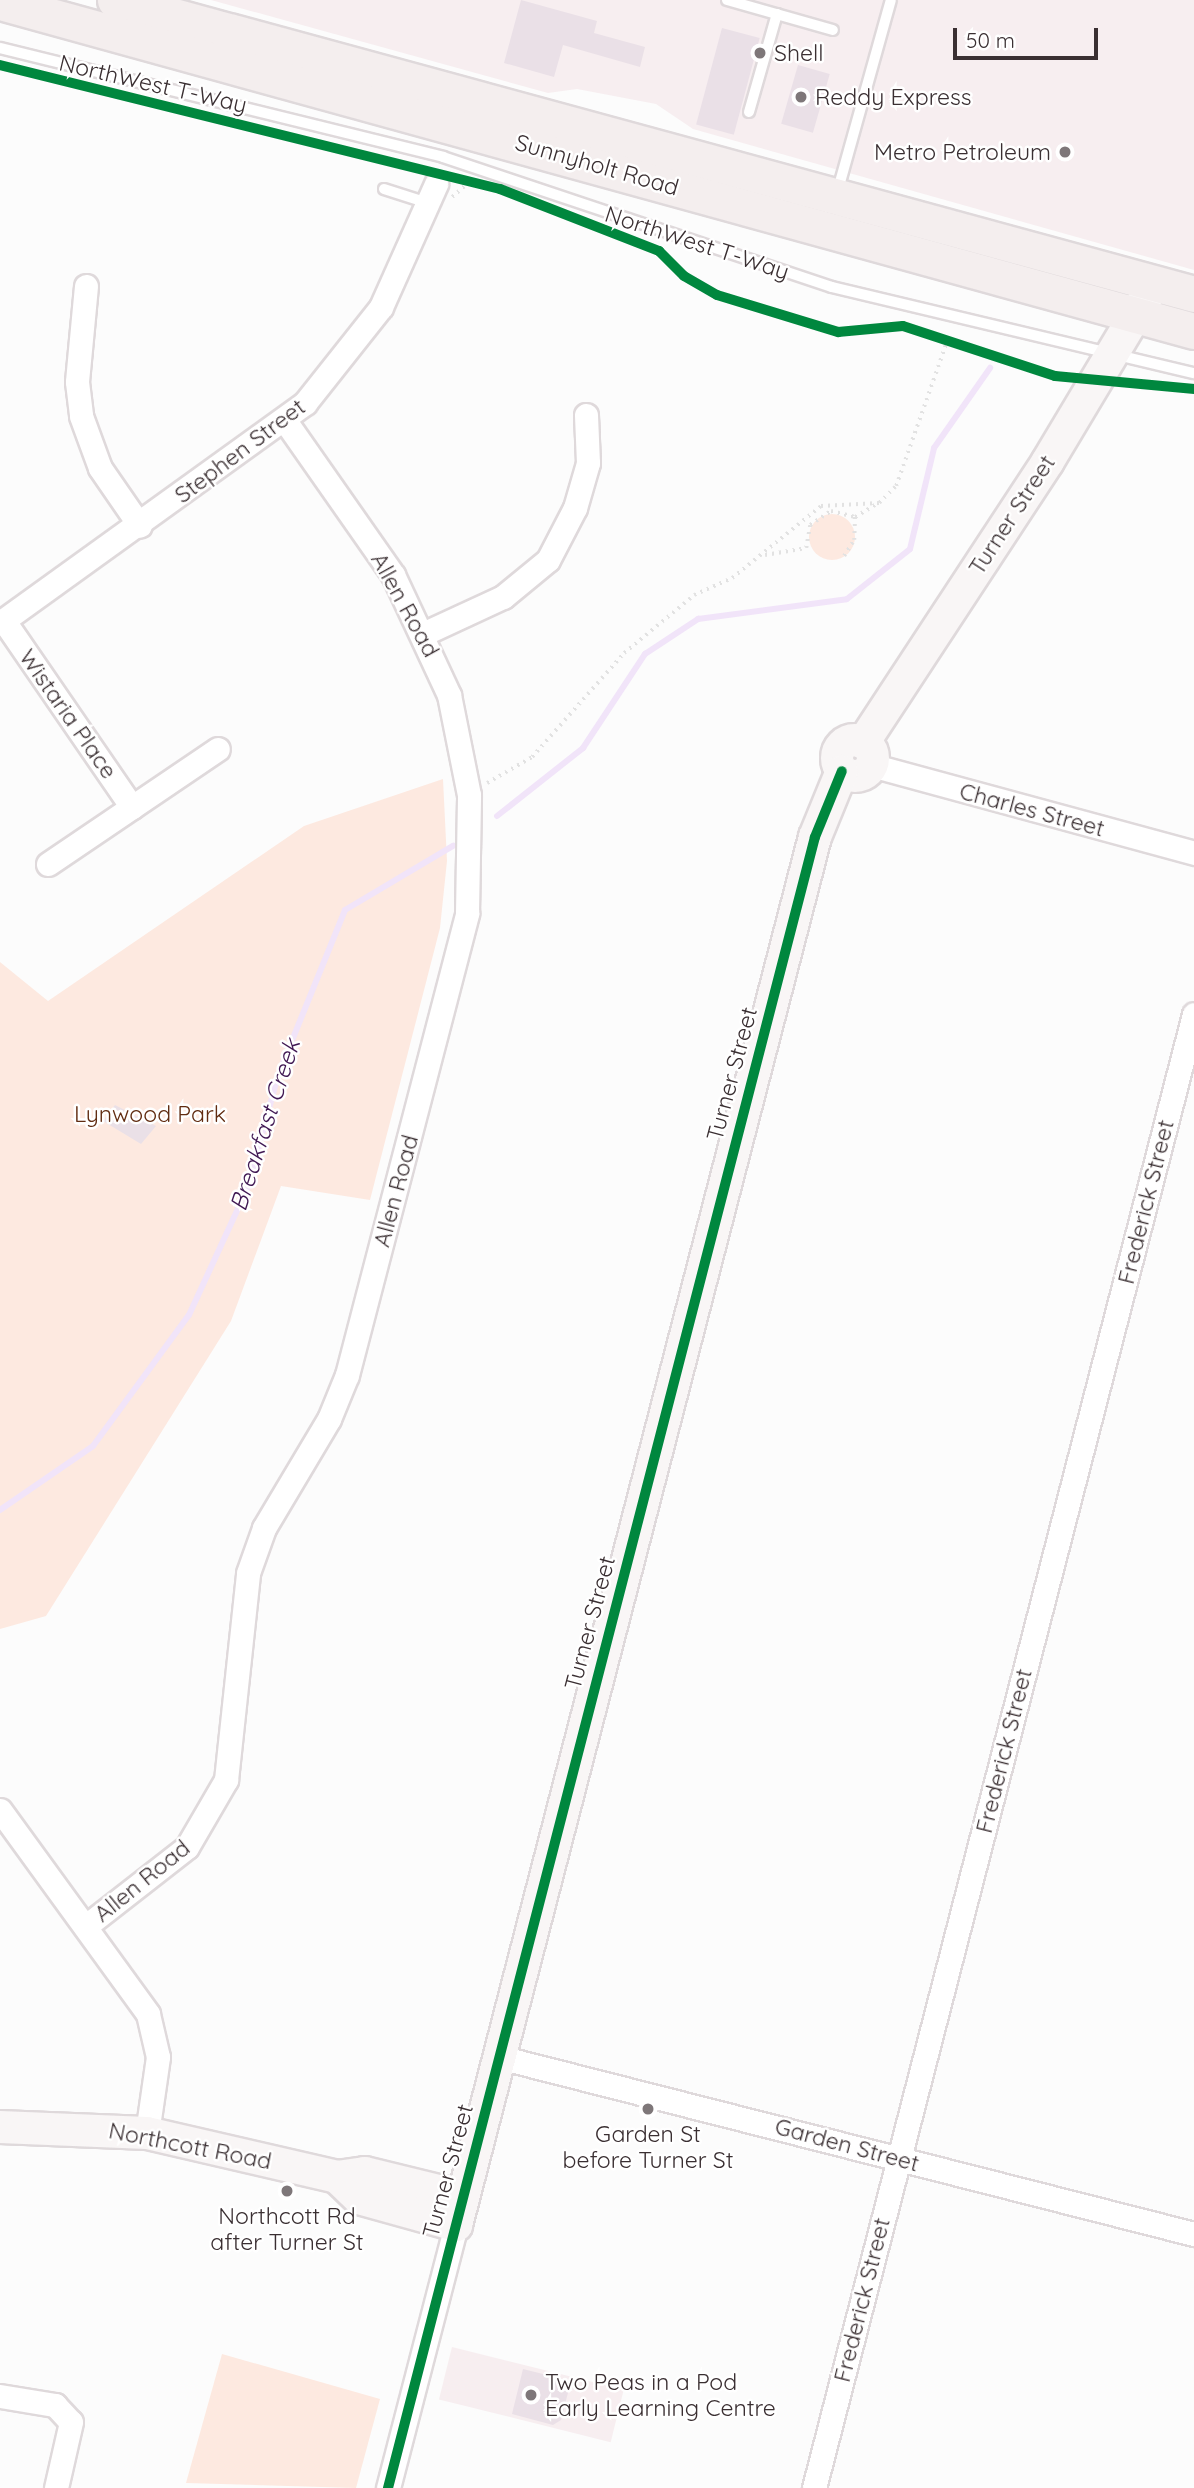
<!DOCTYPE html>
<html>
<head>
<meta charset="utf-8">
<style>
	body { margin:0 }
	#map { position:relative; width:1194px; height:2488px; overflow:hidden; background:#fcfcfc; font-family:Quicksand,sans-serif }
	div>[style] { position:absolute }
	.built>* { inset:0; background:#f7eef0; transform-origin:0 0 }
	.green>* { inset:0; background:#fde9e0 }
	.round { border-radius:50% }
	.stream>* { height:6px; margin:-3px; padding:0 3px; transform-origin:3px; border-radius:3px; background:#f1e4f9 }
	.building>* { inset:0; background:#eae0e7; transform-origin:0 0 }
	.path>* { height:3.5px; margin-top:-1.75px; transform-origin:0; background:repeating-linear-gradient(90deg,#e2e2e2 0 2px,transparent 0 7px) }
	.roads { filter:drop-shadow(2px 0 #dfd9db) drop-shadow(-2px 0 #dfd9db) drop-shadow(0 2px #dfd9db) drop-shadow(0 -2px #dfd9db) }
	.lane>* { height:10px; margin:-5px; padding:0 5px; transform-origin:5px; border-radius:5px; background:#fff }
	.street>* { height:23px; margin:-11.5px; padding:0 11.5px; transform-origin:11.5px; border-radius:11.5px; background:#fff }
	.secondary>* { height:32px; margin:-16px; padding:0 16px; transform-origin:16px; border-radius:16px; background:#f9f6f6 }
	.secondary>.ring { margin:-16px; padding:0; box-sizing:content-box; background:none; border:32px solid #f9f6f6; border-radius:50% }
	.primary>* { height:35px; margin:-17.5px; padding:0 17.5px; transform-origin:17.5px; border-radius:17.5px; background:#f4eeee }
	.cycleway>* { height:10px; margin:-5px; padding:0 5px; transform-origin:5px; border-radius:5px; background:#00873e }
	.dots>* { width:19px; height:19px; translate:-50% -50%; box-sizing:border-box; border:4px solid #fff; border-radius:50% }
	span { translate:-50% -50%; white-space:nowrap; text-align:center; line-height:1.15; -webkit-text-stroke:5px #fff; paint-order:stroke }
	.poi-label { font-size:23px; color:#3a2f32 }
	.left { translate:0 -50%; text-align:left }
	.right { translate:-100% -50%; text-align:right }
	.street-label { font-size:23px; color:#3a2f32 }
	.park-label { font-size:23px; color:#612c11 }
	.water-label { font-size:24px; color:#401853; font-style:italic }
	.scale { position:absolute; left:953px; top:28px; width:145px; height:32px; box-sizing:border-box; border:4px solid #3a2f32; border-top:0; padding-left:9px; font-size:21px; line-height:24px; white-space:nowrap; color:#3a2f32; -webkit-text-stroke:5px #fff; paint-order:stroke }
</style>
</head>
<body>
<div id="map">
	<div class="built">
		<i style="clip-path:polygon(211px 0,1194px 0,1194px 270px,693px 129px,656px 104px,577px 89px,548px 93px)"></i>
		<i style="left:452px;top:2347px;width:177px;height:54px;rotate:14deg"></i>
	</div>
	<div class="green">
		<i class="round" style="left:809px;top:514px;width:46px;height:46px"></i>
		<i style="clip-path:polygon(443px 779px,447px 861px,440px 928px,370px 1200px,281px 1186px,231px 1321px,46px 1616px,0 1629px,0 962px,48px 1001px,304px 826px)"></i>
		<i style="clip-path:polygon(222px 2354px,380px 2399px,356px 2488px,186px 2483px)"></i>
	</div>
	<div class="stream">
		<i style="left:497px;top:816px;width:110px;rotate:-38.3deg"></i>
		<i style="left:583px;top:748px;width:113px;rotate:-56.6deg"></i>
		<i style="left:645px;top:654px;width:64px;rotate:-33.4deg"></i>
		<i style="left:698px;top:619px;width:150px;rotate:-7.6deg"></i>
		<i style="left:847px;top:599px;width:80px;rotate:-38.4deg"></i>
		<i style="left:910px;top:549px;width:104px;rotate:-76.6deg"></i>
		<i style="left:934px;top:448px;width:98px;rotate:-55deg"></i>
		<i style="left:0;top:1510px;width:113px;rotate:-34.5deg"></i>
		<i style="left:93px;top:1446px;width:162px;rotate:-53.8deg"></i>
		<i style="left:189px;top:1315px;width:141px;rotate:-65.3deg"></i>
		<i style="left:248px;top:1187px;width:116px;rotate:-75deg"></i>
		<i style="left:278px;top:1075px;width:178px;rotate:-67.9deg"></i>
		<i style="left:345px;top:910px;width:126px;rotate:-30.7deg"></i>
	</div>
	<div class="building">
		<i style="clip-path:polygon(521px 0,597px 21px,594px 33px,645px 47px,640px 67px,563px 45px,554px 77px,504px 63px)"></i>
		<i style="left:722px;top:28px;width:39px;height:100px;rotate:15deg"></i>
		<i style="left:798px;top:65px;width:33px;height:61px;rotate:16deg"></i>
		<i style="clip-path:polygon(115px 1105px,156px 1126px,141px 1144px,103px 1121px)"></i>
		<i style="clip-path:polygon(523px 2369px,571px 2381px,561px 2420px,553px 2425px,512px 2414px)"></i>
	</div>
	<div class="path">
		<i style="left:452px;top:197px;width:23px;rotate:-41deg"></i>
		<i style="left:765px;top:555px;width:42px;rotate:-9.7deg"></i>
		<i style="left:806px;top:548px;width:23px;rotate:-80deg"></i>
		<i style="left:810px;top:525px;width:25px;rotate:-34deg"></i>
		<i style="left:831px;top:511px;width:25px;rotate:14deg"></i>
		<i style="left:855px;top:517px;width:26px;rotate:-31deg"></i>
		<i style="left:844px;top:556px;width:19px;rotate:-58deg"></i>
		<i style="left:854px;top:540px;width:23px;rotate:-88deg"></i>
		<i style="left:487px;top:783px;width:52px;rotate:-30deg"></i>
		<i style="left:532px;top:757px;width:139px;rotate:-48.5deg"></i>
		<i style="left:624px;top:653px;width:91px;rotate:-39.6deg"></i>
		<i style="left:694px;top:595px;width:42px;rotate:-24.1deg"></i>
		<i style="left:732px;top:578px;width:114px;rotate:-39deg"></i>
		<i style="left:821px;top:506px;width:58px;rotate:-3deg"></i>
		<i style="left:879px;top:503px;width:24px;rotate:-45deg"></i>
		<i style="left:896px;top:486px;width:157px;rotate:-70.6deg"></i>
	</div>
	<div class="roads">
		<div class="lane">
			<i style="left:727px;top:0;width:110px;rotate:15.8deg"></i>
			<i style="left:0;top:48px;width:456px;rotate:13.8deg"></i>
			<i style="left:443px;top:157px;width:410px;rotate:18.5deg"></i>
			<i style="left:832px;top:287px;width:372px;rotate:13.4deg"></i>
			<i style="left:749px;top:112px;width:102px;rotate:-74.1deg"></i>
			<i style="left:384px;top:189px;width:46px;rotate:17.7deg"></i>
			<i style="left:837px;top:193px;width:200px;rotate:-74.4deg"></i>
		</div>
		<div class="street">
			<i style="left:86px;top:286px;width:96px;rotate:95.4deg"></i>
			<i style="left:77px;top:382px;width:34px;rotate:83deg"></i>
			<i style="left:81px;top:416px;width:55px;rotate:69.9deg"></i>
			<i style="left:100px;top:468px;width:70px;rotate:55.4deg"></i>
			<i style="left:4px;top:621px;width:226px;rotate:55.5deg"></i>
			<i style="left:0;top:623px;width:376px;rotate:-35.8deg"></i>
			<i style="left:305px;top:403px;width:122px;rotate:-51.6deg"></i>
			<i style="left:381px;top:307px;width:135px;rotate:-65.9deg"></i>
			<i style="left:425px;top:633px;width:86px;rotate:-24.8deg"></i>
			<i style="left:503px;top:597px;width:58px;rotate:-39.4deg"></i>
			<i style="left:548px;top:560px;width:59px;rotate:-62.6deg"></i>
			<i style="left:575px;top:508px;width:47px;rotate:-73.9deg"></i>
			<i style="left:588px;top:463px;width:48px;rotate:-92.4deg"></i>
			<i style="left:871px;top:765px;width:335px;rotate:15.2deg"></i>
			<i style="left:48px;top:864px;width:205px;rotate:-34.1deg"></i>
			<i style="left:0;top:1810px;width:252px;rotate:54deg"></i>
			<i style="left:148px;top:2014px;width:44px;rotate:76.9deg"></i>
			<i style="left:158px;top:2057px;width:77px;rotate:98.2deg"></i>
			<i style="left:86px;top:1926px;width:128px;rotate:-38deg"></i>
			<i style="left:187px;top:1847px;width:78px;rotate:-59.8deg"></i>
			<i style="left:226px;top:1780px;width:208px;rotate:-83.9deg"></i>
			<i style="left:248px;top:1573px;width:48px;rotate:-70.4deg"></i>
			<i style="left:264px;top:1528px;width:127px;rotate:-59.2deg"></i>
			<i style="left:329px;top:1419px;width:48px;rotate:-67.8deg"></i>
			<i style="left:347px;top:1375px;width:477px;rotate:-75.4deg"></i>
			<i style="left:467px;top:913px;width:118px;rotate:-89deg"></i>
			<i style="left:469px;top:795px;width:102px;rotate:-101.3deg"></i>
			<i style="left:449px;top:695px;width:132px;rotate:-115deg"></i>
			<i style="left:393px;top:575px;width:187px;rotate:-125deg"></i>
			<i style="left:499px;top:2057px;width:717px;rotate:14.29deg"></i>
			<i style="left:0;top:2396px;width:56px;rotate:9.3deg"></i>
			<i style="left:55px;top:2405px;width:23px;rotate:47deg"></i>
			<i style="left:71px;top:2422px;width:68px;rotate:102.8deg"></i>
			<i style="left:388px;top:2488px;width:272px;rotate:-75.5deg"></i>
			<i style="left:814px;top:2488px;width:1522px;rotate:-75.54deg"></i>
		</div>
		<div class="secondary">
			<i class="ring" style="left:837px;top:740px;width:4px;height:4px"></i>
			<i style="left:863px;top:743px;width:337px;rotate:-56.7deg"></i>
			<i style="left:1048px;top:461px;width:195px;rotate:-59.1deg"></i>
			<i style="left:0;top:2127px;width:147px;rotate:2.3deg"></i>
			<i style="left:147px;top:2133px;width:195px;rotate:13deg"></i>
			<i style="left:337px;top:2177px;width:28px;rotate:-8deg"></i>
			<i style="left:365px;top:2173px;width:101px;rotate:13.8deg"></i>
			<i style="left:337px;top:2177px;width:30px;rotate:44deg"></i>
			<i style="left:359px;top:2198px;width:101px;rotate:15.6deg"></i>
			<i style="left:456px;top:2225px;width:1434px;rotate:-75.5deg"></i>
			<i style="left:815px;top:837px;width:71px;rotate:-67.8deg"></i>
		</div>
		<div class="primary">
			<i style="left:115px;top:0;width:1118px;rotate:15.24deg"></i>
			<i style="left:0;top:2px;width:1238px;rotate:15.41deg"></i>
		</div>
	</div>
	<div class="cycleway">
		<i style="left:0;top:65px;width:515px;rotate:13.93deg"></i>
		<i style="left:500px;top:189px;width:171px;rotate:21.3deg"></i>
		<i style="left:659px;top:251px;width:35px;rotate:45deg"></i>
		<i style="left:684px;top:276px;width:38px;rotate:30deg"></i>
		<i style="left:717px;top:295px;width:127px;rotate:17deg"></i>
		<i style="left:838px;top:332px;width:65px;rotate:-5.3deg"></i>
		<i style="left:903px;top:326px;width:160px;rotate:18.2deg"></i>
		<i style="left:1055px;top:376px;width:140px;rotate:5.3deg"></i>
		<i style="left:388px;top:2488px;width:1705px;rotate:-75.5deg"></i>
		<i style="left:815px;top:837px;width:71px;rotate:-67.8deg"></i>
	</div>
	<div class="dots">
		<i style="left:760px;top:53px;background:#7e7779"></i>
		<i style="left:801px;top:97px;background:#7e7779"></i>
		<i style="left:1065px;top:152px;background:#7e7779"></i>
		<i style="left:648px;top:2109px;background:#7e7779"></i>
		<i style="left:287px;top:2191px;background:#7e7779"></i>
		<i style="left:531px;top:2395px;background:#7e7779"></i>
	</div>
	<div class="poi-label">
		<span class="left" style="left:774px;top:53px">Shell</span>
		<span class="left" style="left:815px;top:97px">Reddy Express</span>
		<span class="right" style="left:1051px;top:152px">Metro Petroleum</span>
		<span style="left:648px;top:2147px">Garden St<br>before Turner St</span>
		<span style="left:287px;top:2229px">Northcott Rd<br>after Turner St</span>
		<span class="left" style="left:545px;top:2395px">Two Peas in a Pod<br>Early Learning Centre</span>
	</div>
	<div class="street-label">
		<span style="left:153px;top:84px;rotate:13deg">NorthWest T-Way</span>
		<span style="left:597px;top:165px;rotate:16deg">Sunnyholt Road</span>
		<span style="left:697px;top:243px;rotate:18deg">NorthWest T-Way</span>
		<span style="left:240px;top:451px;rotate:-37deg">Stephen Street</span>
		<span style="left:1012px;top:515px;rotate:-57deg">Turner Street</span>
		<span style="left:405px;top:605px;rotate:61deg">Allen Road</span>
		<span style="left:68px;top:714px;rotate:55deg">Wistaria Place</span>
		<span style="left:1032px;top:810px;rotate:15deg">Charles Street</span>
		<span style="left:732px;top:1074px;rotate:-75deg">Turner Street</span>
		<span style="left:396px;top:1191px;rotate:-75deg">Allen Road</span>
		<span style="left:1146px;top:1202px;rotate:-76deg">Frederick Street</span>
		<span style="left:590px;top:1623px;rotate:-75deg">Turner Street</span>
		<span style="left:1004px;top:1751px;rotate:-76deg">Frederick Street</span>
		<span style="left:142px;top:1881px;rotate:-39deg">Allen Road</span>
		<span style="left:847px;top:2145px;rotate:15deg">Garden Street</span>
		<span style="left:190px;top:2146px;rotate:11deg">Northcott Road</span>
		<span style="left:448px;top:2171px;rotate:-75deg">Turner Street</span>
		<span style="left:862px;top:2300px;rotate:-76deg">Frederick Street</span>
	</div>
	<div class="park-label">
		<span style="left:150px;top:1114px">Lynwood Park</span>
	</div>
	<div class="water-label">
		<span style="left:265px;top:1125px;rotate:-72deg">Breakfast Creek</span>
	</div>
	<div class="scale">50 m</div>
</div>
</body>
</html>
